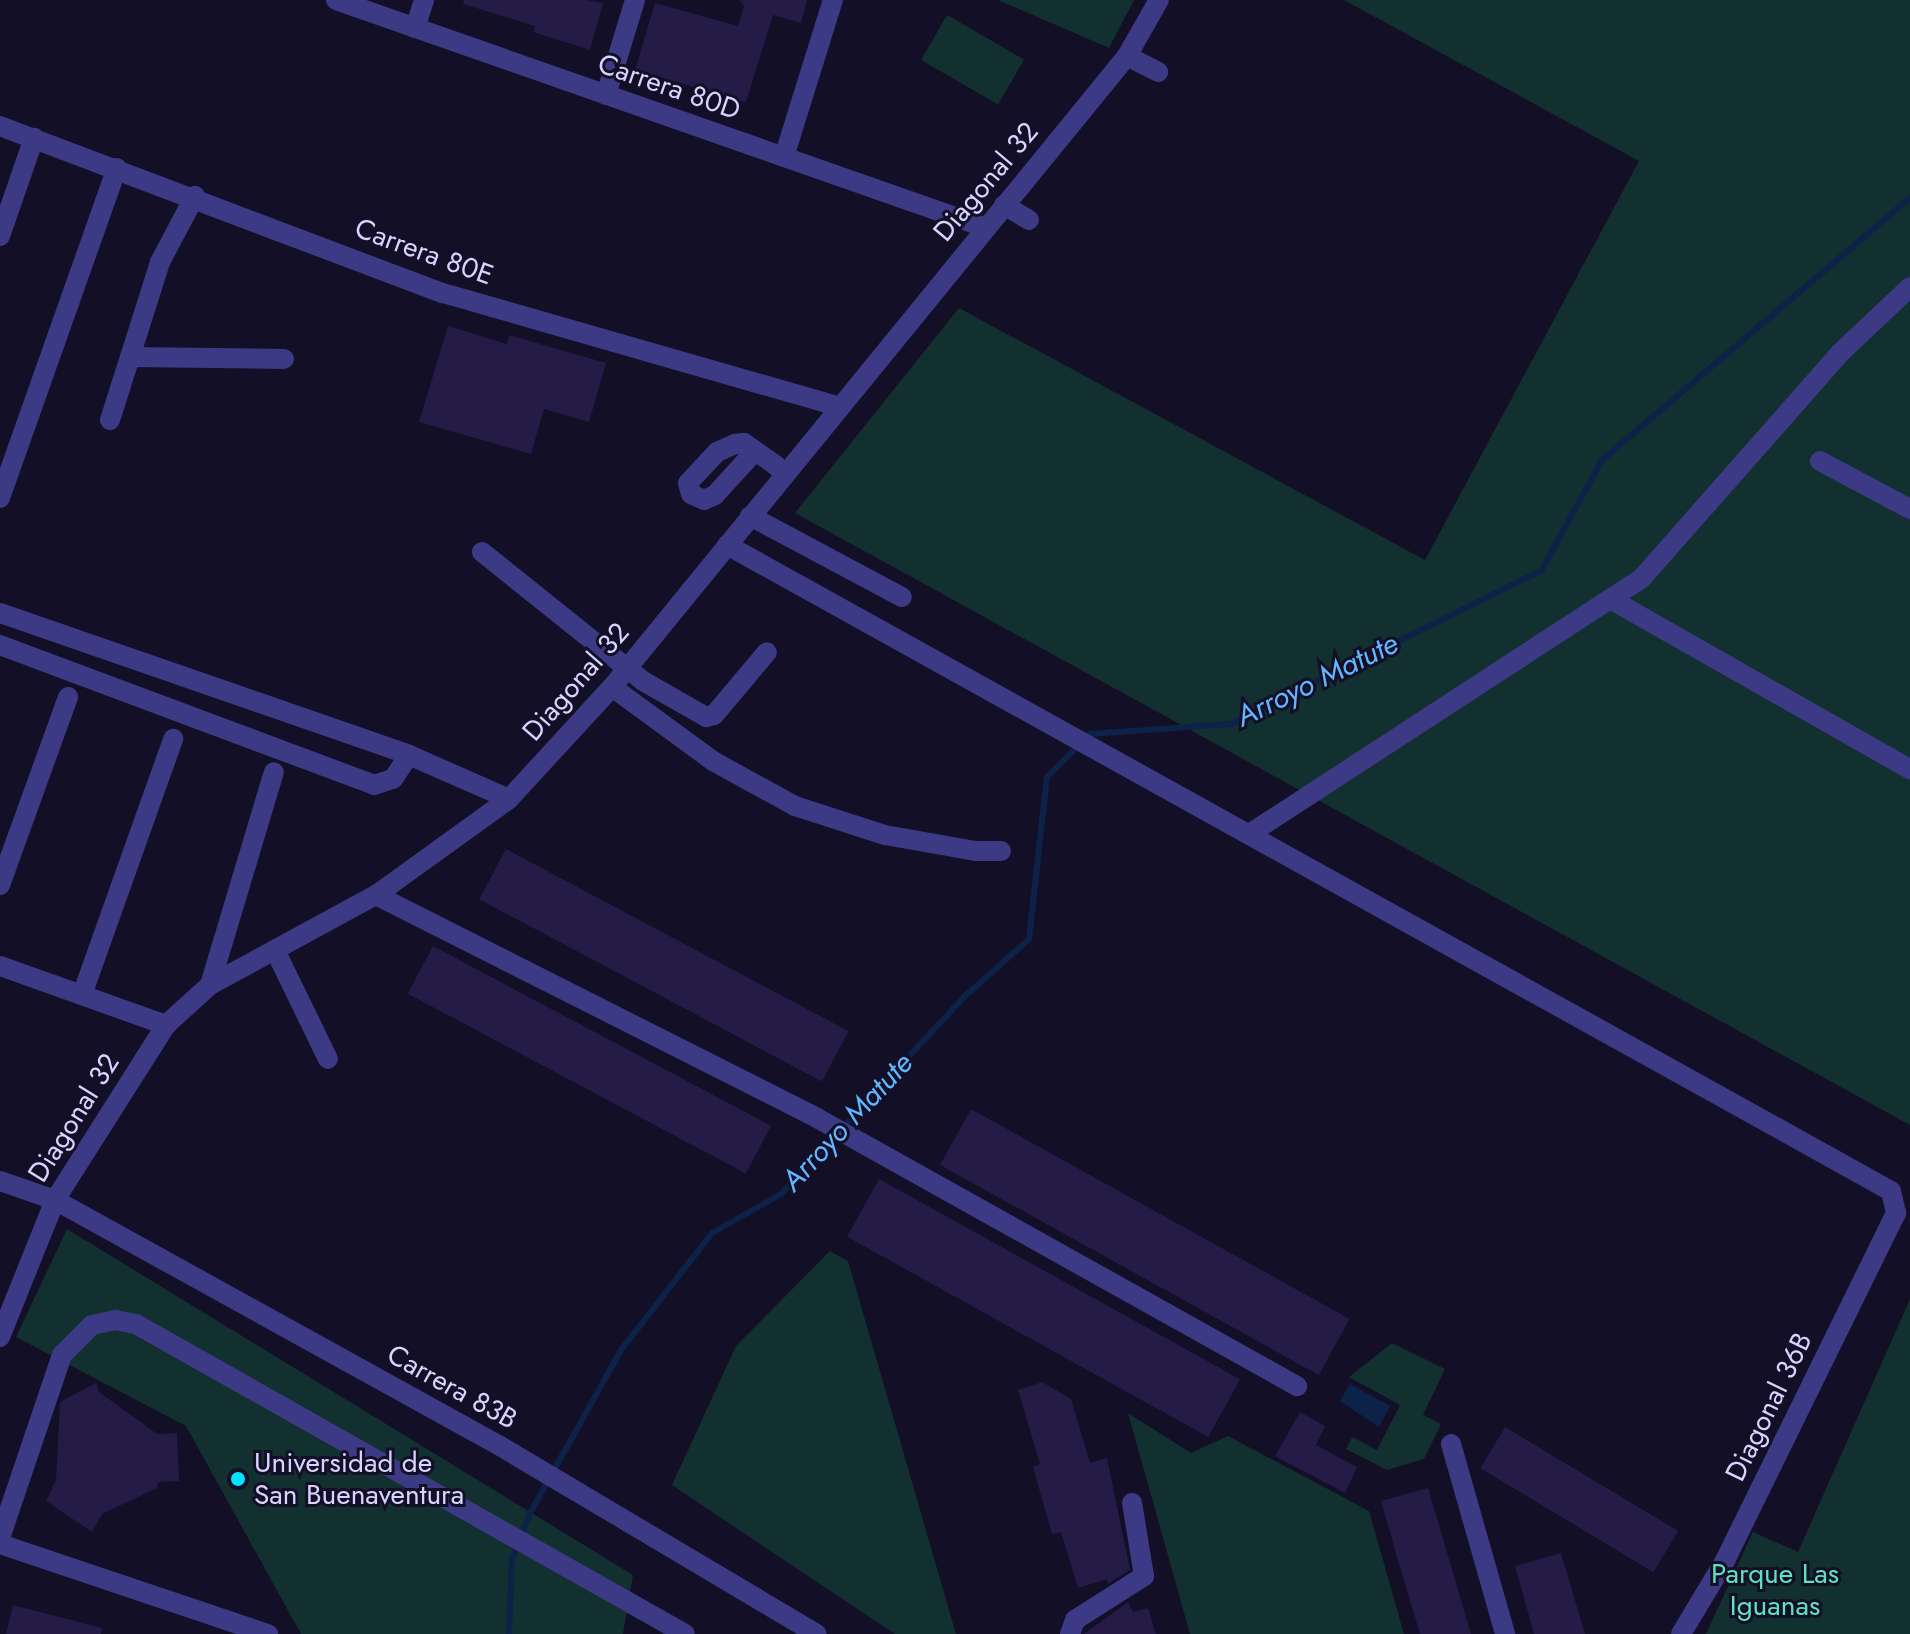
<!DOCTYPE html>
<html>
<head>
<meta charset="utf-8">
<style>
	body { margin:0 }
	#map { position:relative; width:1910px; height:1634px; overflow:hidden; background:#130f26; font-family:Jost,sans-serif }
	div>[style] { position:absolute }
	.green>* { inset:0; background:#12302f; transform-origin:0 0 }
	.water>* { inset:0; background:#0c2248 }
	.stream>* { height:6px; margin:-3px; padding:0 3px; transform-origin:3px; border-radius:3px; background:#0c2248 }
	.building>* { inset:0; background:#241b47; transform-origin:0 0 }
	.minor>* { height:20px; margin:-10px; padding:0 10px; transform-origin:10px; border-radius:10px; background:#3d3a85 }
	.dots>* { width:22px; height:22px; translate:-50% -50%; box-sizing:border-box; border:4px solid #130f26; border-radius:50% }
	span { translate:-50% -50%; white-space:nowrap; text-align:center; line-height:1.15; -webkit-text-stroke:6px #130f26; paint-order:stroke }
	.street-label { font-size:28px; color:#d9d4ff }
	.poi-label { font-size:28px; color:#d9d4ff }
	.left { translate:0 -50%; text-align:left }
	.park-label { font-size:28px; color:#5fe0c0 }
	.water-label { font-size:30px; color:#62b6ff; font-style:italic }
</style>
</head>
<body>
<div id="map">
	<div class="green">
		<i style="clip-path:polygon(998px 0,1134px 0,1109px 48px)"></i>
		<i style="clip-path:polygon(1344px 0,1910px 0,1910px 1125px,795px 513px,959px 308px,1425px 560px,1639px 161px)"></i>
		<i style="left:947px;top:15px;width:89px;height:52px;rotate:30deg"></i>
		<i style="clip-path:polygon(67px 1229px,633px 1575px,623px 1634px,301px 1634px,186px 1426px,16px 1337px)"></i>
		<i style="clip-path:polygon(830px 1251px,848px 1261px,956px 1634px,895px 1634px,672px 1485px,736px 1346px)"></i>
		<i style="clip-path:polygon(1910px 1299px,1910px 1634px,1706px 1634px,1753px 1532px,1798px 1552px)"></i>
		<i style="clip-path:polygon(1392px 1343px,1445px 1369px,1423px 1415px,1441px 1424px,1424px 1459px,1387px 1470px,1346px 1449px,1352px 1437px,1377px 1450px,1400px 1405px,1349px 1377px)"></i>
		<i style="clip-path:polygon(1128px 1413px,1191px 1453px,1228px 1436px,1369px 1511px,1404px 1634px,1190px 1634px)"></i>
	</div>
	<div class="water">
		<i style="clip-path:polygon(1350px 1384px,1390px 1406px,1379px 1427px,1340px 1401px)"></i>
	</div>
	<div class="stream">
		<i style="left:509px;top:1634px;width:75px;rotate:-87.7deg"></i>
		<i style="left:512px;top:1559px;width:49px;rotate:-68.6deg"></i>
		<i style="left:530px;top:1513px;width:187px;rotate:-60.8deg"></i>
		<i style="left:621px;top:1350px;width:148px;rotate:-52.1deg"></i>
		<i style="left:712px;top:1233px;width:79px;rotate:-29.5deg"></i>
		<i style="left:781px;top:1194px;width:269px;rotate:-47.1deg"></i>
		<i style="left:964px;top:997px;width:87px;rotate:-41.7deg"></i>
		<i style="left:1029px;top:939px;width:163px;rotate:-83.7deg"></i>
		<i style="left:1047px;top:777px;width:61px;rotate:-45deg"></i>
		<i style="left:1090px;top:734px;width:141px;rotate:-4.1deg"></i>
		<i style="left:1231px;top:724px;width:346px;rotate:-26.3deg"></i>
		<i style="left:1541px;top:571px;width:127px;rotate:-61.2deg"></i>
		<i style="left:1602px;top:460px;width:404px;rotate:-40.4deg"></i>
	</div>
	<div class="building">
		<i style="clip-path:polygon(464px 0,587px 0,603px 3px,590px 50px,533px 32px,535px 26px,463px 4px)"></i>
		<i style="clip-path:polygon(739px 0,807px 0,801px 23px,773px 15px,746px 102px,635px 70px,655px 3px,738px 26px,744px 6px)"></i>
		<i style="clip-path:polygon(448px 326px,507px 344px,509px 335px,606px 363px,589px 422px,544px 409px,531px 454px,419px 422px)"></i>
		<i style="left:506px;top:849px;width:388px;height:57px;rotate:28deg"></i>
		<i style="left:433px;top:946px;width:383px;height:54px;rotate:28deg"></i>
		<i style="left:971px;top:1109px;width:433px;height:64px;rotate:29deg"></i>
		<i style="left:879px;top:1179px;width:413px;height:66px;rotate:29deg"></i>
		<i style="clip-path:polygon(1042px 1382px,1071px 1399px,1090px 1463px,1107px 1458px,1130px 1570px,1107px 1584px,1108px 1579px,1078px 1588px,1061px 1532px,1052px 1534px,1033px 1467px,1040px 1464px,1018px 1390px)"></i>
		<i style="clip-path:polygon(96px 1383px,99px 1392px,157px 1434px,177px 1433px,179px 1481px,158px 1482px,157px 1488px,102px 1514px,92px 1532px,46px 1501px,56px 1480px,60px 1402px)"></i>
		<i style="clip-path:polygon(1300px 1412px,1325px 1426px,1316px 1445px,1357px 1467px,1345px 1493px,1275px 1456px)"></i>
		<i style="left:1505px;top:1427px;width:202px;height:48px;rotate:31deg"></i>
		<i style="clip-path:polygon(1428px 1488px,1449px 1559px,1471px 1634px,1420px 1634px,1397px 1557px,1381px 1501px)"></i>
		<i style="clip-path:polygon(1561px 1553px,1585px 1634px,1534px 1634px,1515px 1566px)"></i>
		<i style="clip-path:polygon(1128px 1602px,1133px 1612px,1148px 1608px,1156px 1634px,1084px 1634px)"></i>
		<i style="clip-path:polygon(13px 1605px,102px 1628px,101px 1634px,6px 1634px)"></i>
	</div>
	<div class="minor">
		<i style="left:336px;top:0;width:687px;rotate:19.31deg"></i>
		<i style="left:415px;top:28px;width:29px;rotate:-72deg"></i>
		<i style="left:1127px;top:56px;width:35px;rotate:27deg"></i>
		<i style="left:606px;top:95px;width:99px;rotate:-73deg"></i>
		<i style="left:0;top:126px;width:473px;rotate:20.7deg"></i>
		<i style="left:443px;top:293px;width:410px;rotate:16deg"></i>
		<i style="left:784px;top:157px;width:164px;rotate:-72.7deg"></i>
		<i style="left:1004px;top:205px;width:29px;rotate:31deg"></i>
		<i style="left:0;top:236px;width:104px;rotate:-70.9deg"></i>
		<i style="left:130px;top:357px;width:154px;rotate:0.7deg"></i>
		<i style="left:110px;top:420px;width:166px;rotate:-72.4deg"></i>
		<i style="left:160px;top:262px;width:75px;rotate:-62.1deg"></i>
		<i style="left:755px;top:451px;width:59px;rotate:132.3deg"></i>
		<i style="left:715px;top:495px;width:12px;rotate:156deg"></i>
		<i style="left:704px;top:500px;width:14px;rotate:-155deg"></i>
		<i style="left:691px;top:494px;width:11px;rotate:-105deg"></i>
		<i style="left:688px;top:483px;width:42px;rotate:-46.9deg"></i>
		<i style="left:717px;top:452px;width:20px;rotate:-24deg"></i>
		<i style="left:735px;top:444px;width:9px;rotate:-6deg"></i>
		<i style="left:744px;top:443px;width:38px;rotate:35deg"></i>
		<i style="left:775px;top:465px;width:13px;rotate:39deg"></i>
		<i style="left:1820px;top:461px;width:102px;rotate:28.1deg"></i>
		<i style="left:0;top:498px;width:350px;rotate:-70.5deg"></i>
		<i style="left:750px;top:516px;width:172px;rotate:28.1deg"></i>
		<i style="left:727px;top:545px;width:1331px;rotate:29.03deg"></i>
		<i style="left:1891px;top:1191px;width:23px;rotate:77deg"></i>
		<i style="left:1896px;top:1213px;width:386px;rotate:116.2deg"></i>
		<i style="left:1726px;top:1559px;width:87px;rotate:121deg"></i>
		<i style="left:482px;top:552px;width:206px;rotate:38.7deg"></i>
		<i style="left:643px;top:681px;width:73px;rotate:29.7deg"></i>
		<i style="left:706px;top:717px;width:8px;rotate:-14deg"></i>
		<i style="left:714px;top:715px;width:82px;rotate:-49.9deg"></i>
		<i style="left:1612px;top:600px;width:343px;rotate:29.6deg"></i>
		<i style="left:0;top:613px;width:433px;rotate:19.1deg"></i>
		<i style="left:409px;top:755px;width:109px;rotate:23.7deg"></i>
		<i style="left:0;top:645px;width:399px;rotate:20.5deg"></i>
		<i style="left:374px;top:785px;width:20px;rotate:-18deg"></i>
		<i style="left:393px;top:779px;width:29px;rotate:-56deg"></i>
		<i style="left:612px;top:687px;width:125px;rotate:36.2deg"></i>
		<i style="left:713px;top:761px;width:94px;rotate:28.8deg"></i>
		<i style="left:795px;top:806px;width:95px;rotate:17.9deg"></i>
		<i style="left:885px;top:835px;width:92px;rotate:10deg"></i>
		<i style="left:976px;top:851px;width:25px"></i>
		<i style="left:1251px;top:833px;width:465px;rotate:-33.1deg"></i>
		<i style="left:1641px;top:579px;width:301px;rotate:-48.6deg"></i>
		<i style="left:1840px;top:353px;width:96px;rotate:-43.3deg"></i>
		<i style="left:0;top:885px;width:200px;rotate:-70.1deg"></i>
		<i style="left:376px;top:895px;width:494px;rotate:26.8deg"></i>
		<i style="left:817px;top:1118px;width:550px;rotate:29.18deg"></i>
		<i style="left:275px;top:950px;width:121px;rotate:64.1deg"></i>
		<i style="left:0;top:966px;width:176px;rotate:19.6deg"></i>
		<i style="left:210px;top:985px;width:222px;rotate:-73.3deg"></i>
		<i style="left:82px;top:995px;width:272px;rotate:-70.4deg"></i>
		<i style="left:0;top:1181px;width:58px;rotate:19.1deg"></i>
		<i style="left:55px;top:1200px;width:508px;rotate:28.93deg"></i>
		<i style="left:500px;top:1446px;width:368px;rotate:30.7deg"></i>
		<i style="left:0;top:1337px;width:148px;rotate:-68.1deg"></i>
		<i style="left:55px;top:1200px;width:207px;rotate:-57.6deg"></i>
		<i style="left:166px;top:1025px;width:59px;rotate:-42.3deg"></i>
		<i style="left:210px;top:985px;width:189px;rotate:-28.5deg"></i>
		<i style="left:376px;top:895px;width:164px;rotate:-35.8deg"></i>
		<i style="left:509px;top:799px;width:152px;rotate:-47.4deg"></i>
		<i style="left:612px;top:687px;width:814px;rotate:-50.78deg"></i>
		<i style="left:1127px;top:56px;width:64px;rotate:-60.3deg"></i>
		<i style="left:1451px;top:1444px;width:198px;rotate:74.1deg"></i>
		<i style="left:0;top:1538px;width:193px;rotate:-71.3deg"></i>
		<i style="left:62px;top:1355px;width:42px;rotate:-45deg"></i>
		<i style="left:92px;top:1325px;width:24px;rotate:-12deg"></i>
		<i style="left:115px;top:1320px;width:21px;rotate:11deg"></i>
		<i style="left:136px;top:1324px;width:630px;rotate:29.45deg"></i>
		<i style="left:0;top:1544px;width:283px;rotate:18.6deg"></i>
		<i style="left:1070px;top:1634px;width:15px;rotate:-70deg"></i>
		<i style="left:1075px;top:1620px;width:82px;rotate:-32.5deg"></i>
		<i style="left:1144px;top:1576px;width:74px;rotate:-99.3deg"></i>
	</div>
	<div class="dots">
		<i style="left:238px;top:1479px;background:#00e5ff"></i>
	</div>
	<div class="street-label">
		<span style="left:669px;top:87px;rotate:19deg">Carrera 80D</span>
		<span style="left:986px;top:182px;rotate:-50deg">Diagonal 32</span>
		<span style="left:424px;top:252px;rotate:20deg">Carrera 80E</span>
		<span style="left:576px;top:682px;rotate:-49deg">Diagonal 32</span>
		<span style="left:74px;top:1118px;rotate:-58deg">Diagonal 32</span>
		<span style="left:452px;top:1387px;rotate:29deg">Carrera 83B</span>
		<span style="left:1769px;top:1407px;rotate:-64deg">Diagonal 36B</span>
	</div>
	<div class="poi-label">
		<span class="left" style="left:254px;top:1479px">Universidad de<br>San Buenaventura</span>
	</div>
	<div class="park-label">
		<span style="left:1775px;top:1590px">Parque Las<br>Iguanas</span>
	</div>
	<div class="water-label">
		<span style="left:1317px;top:680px;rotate:-26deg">Arroyo Matute</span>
		<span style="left:847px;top:1122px;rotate:-47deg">Arroyo Matute</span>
	</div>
</div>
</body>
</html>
